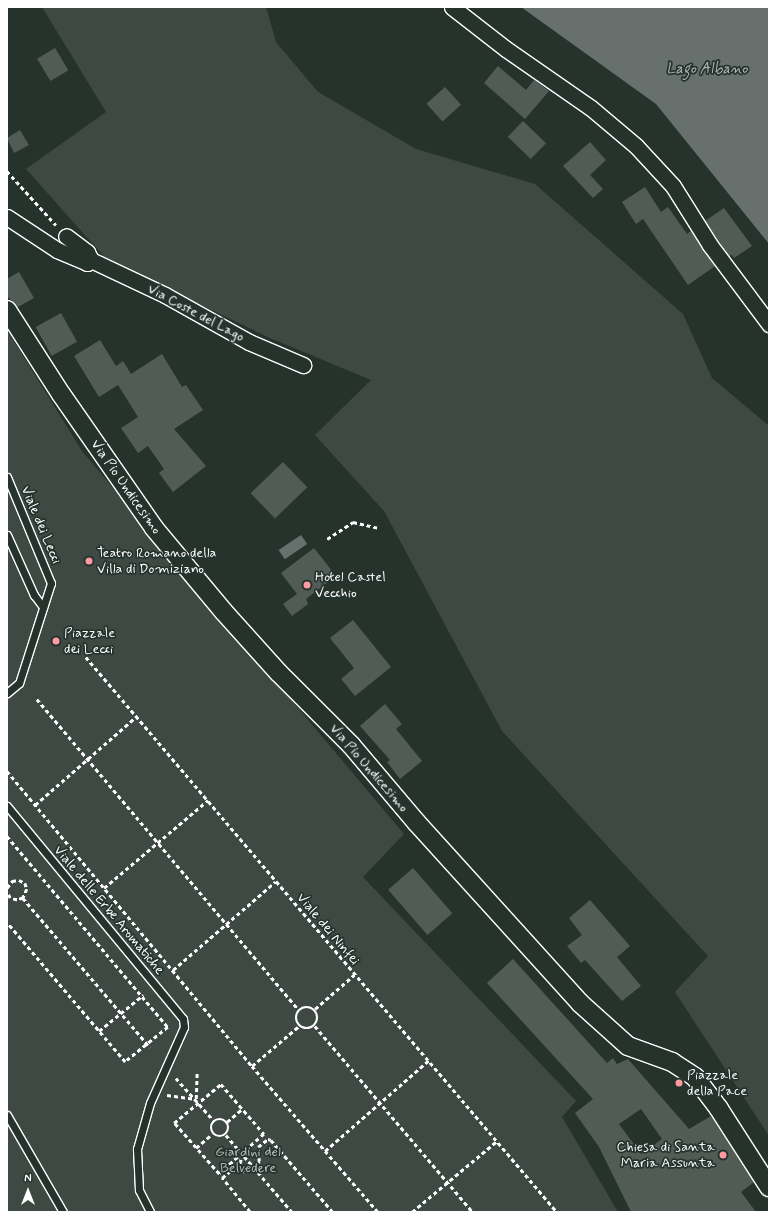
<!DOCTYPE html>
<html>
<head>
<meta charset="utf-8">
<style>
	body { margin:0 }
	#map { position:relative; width:776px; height:1219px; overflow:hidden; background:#26332d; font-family:Mynerve,sans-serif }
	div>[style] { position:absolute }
	.green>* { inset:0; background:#3e4944 }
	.water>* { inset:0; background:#67706c; transform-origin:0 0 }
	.building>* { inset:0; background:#515c57; transform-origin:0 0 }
	.path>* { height:2.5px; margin-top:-1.25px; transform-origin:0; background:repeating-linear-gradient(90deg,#fff 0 4px,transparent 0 7px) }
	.path>.ring { margin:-1.25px; padding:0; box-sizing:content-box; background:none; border:2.5px solid #fff; border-radius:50% }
	.roads { filter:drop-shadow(1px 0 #fff) drop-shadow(-1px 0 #fff) drop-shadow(0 1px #fff) drop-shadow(0 -1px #fff) }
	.service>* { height:7px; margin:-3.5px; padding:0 3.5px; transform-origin:3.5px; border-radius:3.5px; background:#26332d }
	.minor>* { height:15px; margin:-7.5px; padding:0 7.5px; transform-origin:7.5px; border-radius:7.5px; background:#26332d }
	.tertiary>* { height:18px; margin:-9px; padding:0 9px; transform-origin:9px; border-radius:9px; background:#26332d }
	.dots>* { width:11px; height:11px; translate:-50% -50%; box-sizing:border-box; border:2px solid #26332d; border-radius:50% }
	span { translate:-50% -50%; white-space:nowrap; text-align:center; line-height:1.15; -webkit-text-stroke:3.5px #26332d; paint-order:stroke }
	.street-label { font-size:14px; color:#fff }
	.poi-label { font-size:14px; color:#fff }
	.left { translate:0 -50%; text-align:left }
	.right { translate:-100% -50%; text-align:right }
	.park-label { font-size:14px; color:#bbbfbe }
	.water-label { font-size:15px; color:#b3b8b6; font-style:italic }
	.frame { position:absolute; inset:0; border:8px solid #fff; pointer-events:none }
	.north { position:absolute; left:8px; top:1171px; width:40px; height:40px; -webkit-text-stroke:3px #26332d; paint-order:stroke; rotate:0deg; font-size:11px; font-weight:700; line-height:16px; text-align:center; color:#fff }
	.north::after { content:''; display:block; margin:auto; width:14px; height:18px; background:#fff; clip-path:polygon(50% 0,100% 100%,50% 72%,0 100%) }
</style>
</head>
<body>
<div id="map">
	<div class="green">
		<i style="clip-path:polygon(42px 7px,266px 7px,276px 42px,318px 92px,416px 149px,535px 184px,683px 314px,712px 378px,769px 426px,769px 1136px,675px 992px,708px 956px,502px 731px,384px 511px,315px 435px,371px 380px,270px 338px,108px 261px,26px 169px,106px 112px)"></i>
		<i style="clip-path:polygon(7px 330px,82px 451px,404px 834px,363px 877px,576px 1101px,562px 1117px,618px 1212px,7px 1212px)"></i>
	</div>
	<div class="water">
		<i style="clip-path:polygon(521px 7px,769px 7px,769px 244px,656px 104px)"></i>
		<i style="left:301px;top:535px;width:11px;height:27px;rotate:56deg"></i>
	</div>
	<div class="building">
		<i style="left:55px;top:48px;width:26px;height:21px;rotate:59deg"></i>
		<i style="clip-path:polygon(498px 66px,526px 90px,534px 80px,549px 91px,525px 119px,484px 83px)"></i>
		<i style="left:445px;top:87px;width:24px;height:25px;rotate:48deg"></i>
		<i style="left:523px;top:121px;width:32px;height:22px;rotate:44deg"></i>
		<i style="clip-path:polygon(20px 130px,29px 145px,14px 153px,7px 138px)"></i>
		<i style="clip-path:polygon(590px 142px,606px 160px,590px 175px,603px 189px,593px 198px,563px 166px)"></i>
		<i style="clip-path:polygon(645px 187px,661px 212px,668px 207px,687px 234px,691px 231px,715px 266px,688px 285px,643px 219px,636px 224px,622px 202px)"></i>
		<i style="clip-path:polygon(724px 208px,752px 246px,734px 258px,732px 255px,729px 256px,705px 221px)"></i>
		<i style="clip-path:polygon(19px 272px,34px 298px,18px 307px,7px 296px,7px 279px)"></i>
		<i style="left:61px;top:313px;width:33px;height:29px;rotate:61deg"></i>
		<i style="clip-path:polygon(100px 340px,116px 366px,123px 361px,131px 374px,162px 354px,182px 387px,186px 385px,203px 410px,174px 429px,206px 466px,173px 492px,159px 473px,164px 469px,148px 446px,138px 453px,121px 428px,138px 417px,118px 385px,99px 397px,74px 356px)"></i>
		<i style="left:283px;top:462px;width:35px;height:45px;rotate:46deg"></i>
		<i style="clip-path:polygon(314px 548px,336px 576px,306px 599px,308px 604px,292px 616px,283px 604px,297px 594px,281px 573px)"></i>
		<i style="clip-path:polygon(353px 620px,391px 667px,355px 696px,341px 679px,354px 668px,330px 638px)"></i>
		<i style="clip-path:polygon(385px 704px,402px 724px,396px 729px,422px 761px,400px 779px,387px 762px,390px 760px,360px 726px)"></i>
		<i style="left:413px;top:868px;width:60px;height:33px;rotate:49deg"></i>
		<i style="clip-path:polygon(590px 900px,630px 946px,617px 957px,641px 986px,622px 1001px,585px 960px,581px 963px,567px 946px,582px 935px,569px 918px)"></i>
		<i style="clip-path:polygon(evenodd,513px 959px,607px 1063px,613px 1058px,617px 1064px,628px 1059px,689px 1129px,711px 1116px,754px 1182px,741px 1192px,756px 1212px,631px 1212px,599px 1147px,575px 1113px,593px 1099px,487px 983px,513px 959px,641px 1109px,662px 1139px,641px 1154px,619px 1124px,641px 1109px)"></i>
	</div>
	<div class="path">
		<i style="left:7px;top:171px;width:73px;rotate:47.8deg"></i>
		<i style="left:327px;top:539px;width:31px;rotate:-33deg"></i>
		<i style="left:353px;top:522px;width:26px;rotate:13deg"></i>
		<i style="left:86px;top:657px;width:728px;rotate:49.68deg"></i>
		<i style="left:37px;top:699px;width:407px;rotate:49.9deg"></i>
		<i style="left:7px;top:771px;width:383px;rotate:50.3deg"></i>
		<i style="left:252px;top:1066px;width:193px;rotate:49.2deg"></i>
		<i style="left:35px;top:805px;width:135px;rotate:-41.1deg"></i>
		<i style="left:7px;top:836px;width:250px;rotate:49.9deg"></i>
		<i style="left:168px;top:1027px;width:55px;rotate:140.9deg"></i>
		<i style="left:125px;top:1062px;width:182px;rotate:-130.3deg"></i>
		<i style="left:7px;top:888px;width:9px;rotate:-54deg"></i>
		<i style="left:12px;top:881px;width:7px;rotate:-8deg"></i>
		<i style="left:19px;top:880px;width:7px;rotate:27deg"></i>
		<i style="left:25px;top:883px;width:6px;rotate:72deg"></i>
		<i style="left:27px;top:889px;width:10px;rotate:114deg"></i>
		<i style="left:23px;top:898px;width:6px;rotate:162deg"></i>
		<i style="left:17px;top:900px;width:7px;rotate:-164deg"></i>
		<i style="left:10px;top:898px;width:7px;rotate:-117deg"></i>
		<i style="left:104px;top:888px;width:136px;rotate:-40.2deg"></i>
		<i style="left:23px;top:898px;width:196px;rotate:49.6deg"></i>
		<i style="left:173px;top:970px;width:135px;rotate:-40.8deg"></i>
		<i class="ring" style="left:296px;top:1007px;width:19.5px;height:19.5px"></i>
		<i style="left:315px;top:1009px;width:52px;rotate:-41.1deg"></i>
		<i style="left:315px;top:1026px;width:244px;rotate:49.7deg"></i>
		<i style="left:99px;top:1031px;width:57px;rotate:-39.3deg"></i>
		<i style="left:252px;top:1066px;width:62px;rotate:-40.4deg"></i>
		<i style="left:176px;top:1078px;width:57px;rotate:48.5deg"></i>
		<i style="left:221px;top:1084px;width:66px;rotate:49.3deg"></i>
		<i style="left:264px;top:1134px;width:60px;rotate:138.4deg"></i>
		<i style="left:219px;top:1174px;width:68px;rotate:-131.4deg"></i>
		<i style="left:174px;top:1123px;width:61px;rotate:-39.7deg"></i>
		<i style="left:167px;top:1095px;width:29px;rotate:8deg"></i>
		<i style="left:196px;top:1099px;width:28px;rotate:-88deg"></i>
		<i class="ring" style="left:211px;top:1119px;width:15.5px;height:15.5px"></i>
		<i style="left:227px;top:1122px;width:20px;rotate:-41deg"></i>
		<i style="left:226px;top:1135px;width:101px;rotate:49.4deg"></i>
		<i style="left:196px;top:1148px;width:21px;rotate:-41deg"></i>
		<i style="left:325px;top:1151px;width:138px;rotate:-41.2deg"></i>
		<i style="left:242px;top:1154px;width:17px;rotate:-3deg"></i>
		<i style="left:238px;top:1170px;width:16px;rotate:-75deg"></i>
		<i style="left:250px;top:1212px;width:44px;rotate:-129.5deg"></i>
		<i style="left:222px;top:1178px;width:16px;rotate:-40deg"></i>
		<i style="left:234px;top:1168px;width:13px;rotate:18deg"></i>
		<i style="left:246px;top:1172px;width:9px;rotate:-27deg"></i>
		<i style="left:254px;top:1168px;width:9px;rotate:-54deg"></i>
		<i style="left:259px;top:1161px;width:14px;rotate:-94deg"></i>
		<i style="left:258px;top:1147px;width:13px;rotate:-39deg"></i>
		<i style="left:268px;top:1139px;width:3px;rotate:18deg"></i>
		<i style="left:271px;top:1140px;width:95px;rotate:49.3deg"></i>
		<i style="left:412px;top:1212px;width:111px;rotate:-39.9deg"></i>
	</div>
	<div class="roads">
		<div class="service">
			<i style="left:7px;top:477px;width:115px;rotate:67.5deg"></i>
			<i style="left:51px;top:583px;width:105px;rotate:107.7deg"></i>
			<i style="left:19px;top:683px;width:16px;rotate:140deg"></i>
			<i style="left:7px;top:535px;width:66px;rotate:65.8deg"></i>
			<i style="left:34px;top:595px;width:15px;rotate:53deg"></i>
			<i style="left:7px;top:806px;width:276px;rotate:50.4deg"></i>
			<i style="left:183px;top:1019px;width:8px;rotate:83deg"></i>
			<i style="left:184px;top:1027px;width:83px;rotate:114.1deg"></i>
			<i style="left:150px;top:1103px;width:48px;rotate:105.8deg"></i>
			<i style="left:137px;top:1149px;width:41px;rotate:87.2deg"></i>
			<i style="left:139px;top:1190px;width:25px;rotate:63deg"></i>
			<i style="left:7px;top:1115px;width:112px;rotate:60deg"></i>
		</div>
		<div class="minor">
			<i style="left:452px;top:7px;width:68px;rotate:37.9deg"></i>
			<i style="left:506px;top:49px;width:103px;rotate:34.8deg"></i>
			<i style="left:591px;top:108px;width:59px;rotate:40.2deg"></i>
			<i style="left:636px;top:146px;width:54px;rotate:47.2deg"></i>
			<i style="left:673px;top:186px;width:70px;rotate:57.9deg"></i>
			<i style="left:710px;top:245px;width:99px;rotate:53.2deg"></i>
			<i style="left:7px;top:217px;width:60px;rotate:33.4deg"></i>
			<i style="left:57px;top:250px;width:33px;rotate:23deg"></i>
			<i style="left:87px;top:263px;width:5px;rotate:-37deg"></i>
			<i style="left:91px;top:260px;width:9px;rotate:-117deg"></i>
			<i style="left:87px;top:252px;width:26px;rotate:-143deg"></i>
			<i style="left:91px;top:260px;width:82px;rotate:25.3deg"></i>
			<i style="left:165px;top:295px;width:96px;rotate:29.2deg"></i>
			<i style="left:249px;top:342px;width:59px;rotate:23.1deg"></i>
		</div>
		<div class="tertiary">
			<i style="left:7px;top:310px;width:100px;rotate:57.3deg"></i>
			<i style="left:61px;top:394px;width:163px;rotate:55.2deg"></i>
			<i style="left:154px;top:528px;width:109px;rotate:50.2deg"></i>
			<i style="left:224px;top:612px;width:82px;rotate:48deg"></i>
			<i style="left:279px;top:673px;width:102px;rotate:45deg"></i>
			<i style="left:351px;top:745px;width:102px;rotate:49.8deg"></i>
			<i style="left:417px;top:823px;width:243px;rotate:47.8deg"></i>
			<i style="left:580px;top:1003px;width:64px;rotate:41.9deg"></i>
			<i style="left:628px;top:1046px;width:47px;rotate:20deg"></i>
			<i style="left:672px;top:1062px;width:27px;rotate:33deg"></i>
			<i style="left:695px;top:1077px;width:40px;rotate:53deg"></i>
			<i style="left:719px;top:1109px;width:93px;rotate:57.3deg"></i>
		</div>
	</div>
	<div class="dots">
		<i style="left:89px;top:561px;background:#ff9aa2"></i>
		<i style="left:307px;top:585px;background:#ff9aa2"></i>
		<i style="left:56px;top:641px;background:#ff9aa2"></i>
		<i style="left:679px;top:1083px;background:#ff9aa2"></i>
		<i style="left:723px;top:1155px;background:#ff9aa2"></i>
	</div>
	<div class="street-label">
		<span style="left:196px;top:313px;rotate:28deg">Via Coste del Lago</span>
		<span style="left:126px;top:487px;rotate:55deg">Via Pio Undicesimo</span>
		<span style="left:41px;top:525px;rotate:67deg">Viale dei Lecci</span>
		<span style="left:369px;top:768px;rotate:49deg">Via Pio Undicesimo</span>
		<span style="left:109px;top:910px;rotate:50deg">Viale delle Erbe Aromatiche</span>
		<span style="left:328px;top:929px;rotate:50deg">Viale dei Ninfei</span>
	</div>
	<div class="poi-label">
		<span class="left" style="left:97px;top:561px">Teatro Romano della<br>Villa di Domiziano</span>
		<span class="left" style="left:315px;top:585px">Hotel Castel<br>Vecchio</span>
		<span class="left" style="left:64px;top:641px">Piazzale<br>dei Lecci</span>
		<span class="left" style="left:687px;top:1083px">Piazzale<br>della Pace</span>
		<span class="right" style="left:715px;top:1155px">Chiesa di Santa<br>Maria Assunta</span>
	</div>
	<div class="park-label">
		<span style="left:248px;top:1160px">Giardini del<br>Belvedere</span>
	</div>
	<div class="water-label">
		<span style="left:707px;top:70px">Lago Albano</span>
	</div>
	<div class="frame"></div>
	<div class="north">N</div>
</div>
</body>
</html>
